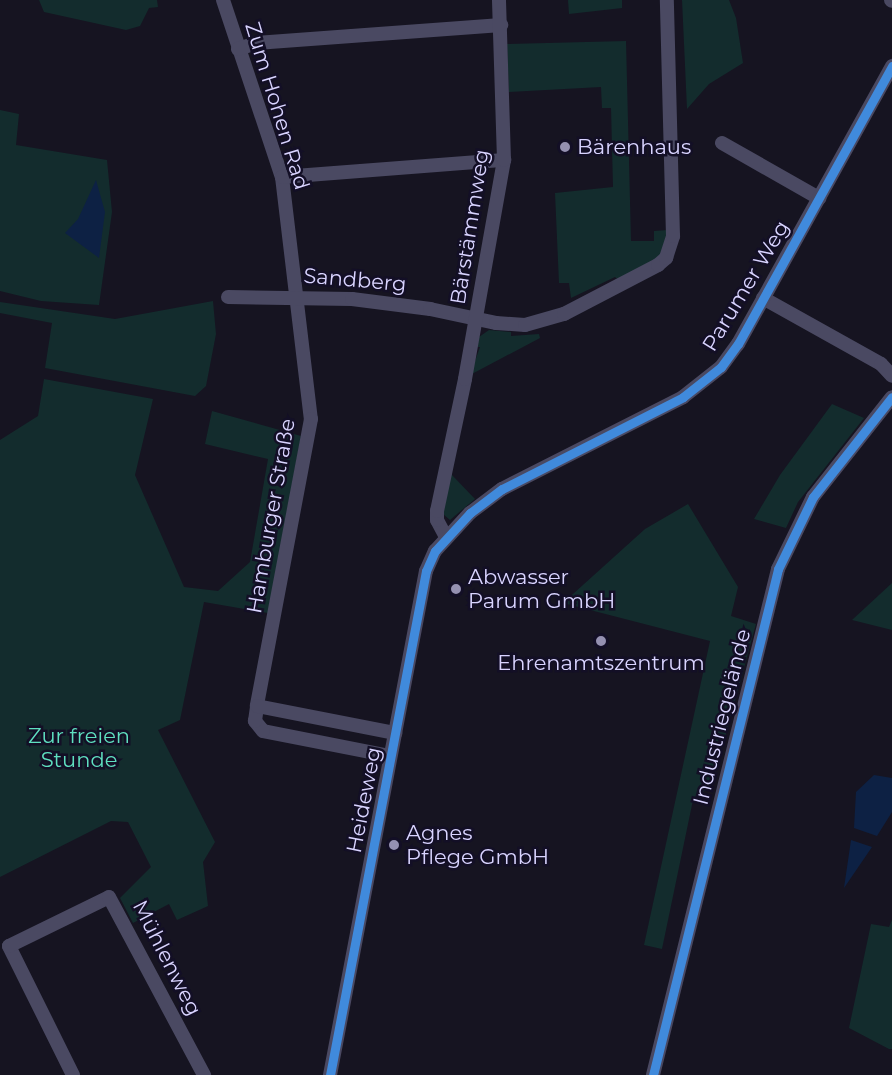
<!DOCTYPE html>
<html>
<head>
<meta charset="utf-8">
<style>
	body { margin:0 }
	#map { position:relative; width:892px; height:1075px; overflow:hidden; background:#161421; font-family:Montserrat,sans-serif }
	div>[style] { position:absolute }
	.green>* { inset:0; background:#132c2d }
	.water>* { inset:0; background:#0d2144 }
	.minor>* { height:14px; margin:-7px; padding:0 7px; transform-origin:7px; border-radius:7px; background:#4a4962 }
	.cycleway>* { height:9px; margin:-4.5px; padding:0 4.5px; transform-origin:4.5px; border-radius:4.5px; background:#408adc }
	.dots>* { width:16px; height:16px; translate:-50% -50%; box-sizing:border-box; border:3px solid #130f26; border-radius:50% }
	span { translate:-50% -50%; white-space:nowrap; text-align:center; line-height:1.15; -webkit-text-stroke:5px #130f26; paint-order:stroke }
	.street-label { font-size:21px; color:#d9d4ff }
	.poi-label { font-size:21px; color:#d9d4ff }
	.left { translate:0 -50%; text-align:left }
	.park-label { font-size:21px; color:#5fe0c0 }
</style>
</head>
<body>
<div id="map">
	<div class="green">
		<i style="clip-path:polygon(39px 0,157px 0,158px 7px,149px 8px,140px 26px,126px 30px,44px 12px)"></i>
		<i style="clip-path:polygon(568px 0,622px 0,622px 8px,569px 14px)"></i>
		<i style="clip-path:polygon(682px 0,729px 0,736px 18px,743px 63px,709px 84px,687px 109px)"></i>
		<i style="clip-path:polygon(626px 41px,631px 241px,654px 241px,654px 231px,668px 230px,662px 255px,620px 281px,615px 277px,571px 298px,569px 283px,559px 283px,555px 193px,613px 187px,611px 108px,602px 108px,601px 87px,509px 92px,507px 44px)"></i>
		<i style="clip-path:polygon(0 110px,19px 114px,16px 145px,107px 160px,112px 212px,99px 305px,41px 301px,0 291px)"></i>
		<i style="clip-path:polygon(213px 301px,216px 334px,206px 386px,195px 396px,45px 368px,52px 323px,0 313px,0 302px,115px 319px)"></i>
		<i style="clip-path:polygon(489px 330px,511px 332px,511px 336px,539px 334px,540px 338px,470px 375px,480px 347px,477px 347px,479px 337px)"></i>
		<i style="clip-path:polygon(44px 379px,153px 399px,135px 475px,184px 587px,218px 591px,250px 562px,268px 459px,205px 444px,212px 411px,301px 436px,268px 613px,204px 602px,180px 720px,158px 730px,215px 842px,203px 862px,208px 906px,177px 920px,169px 904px,133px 923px,120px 898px,151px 867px,128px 822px,111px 821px,0 877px,0 440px,38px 416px)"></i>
		<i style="clip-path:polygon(832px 404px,864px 418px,798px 502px,786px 528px,754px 519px,780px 475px)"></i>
		<i style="clip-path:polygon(451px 474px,475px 499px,450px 520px,443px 514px)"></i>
		<i style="clip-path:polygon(688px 504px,738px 587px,731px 616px,756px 624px,712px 785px,693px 800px,662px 949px,644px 945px,710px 641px,563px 603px,645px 529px)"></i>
		<i style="clip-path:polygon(892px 583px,892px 630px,852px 620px)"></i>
		<i style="clip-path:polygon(892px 920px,892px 1049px,889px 1049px,849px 1028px,871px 924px,889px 927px)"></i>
	</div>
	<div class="water">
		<i style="clip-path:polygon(96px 180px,105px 212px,99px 258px,65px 233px,78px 219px)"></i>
		<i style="clip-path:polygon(874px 775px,892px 778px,892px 812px,877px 836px,854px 828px,856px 792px)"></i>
		<i style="clip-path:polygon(851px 840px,872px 847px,844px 888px)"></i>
	</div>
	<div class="minor">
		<i style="left:223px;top:0;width:187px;rotate:71.6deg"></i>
		<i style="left:282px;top:177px;width:244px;rotate:83.2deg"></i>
		<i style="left:311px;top:419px;width:292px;rotate:100.7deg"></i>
		<i style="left:891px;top:0;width:1px;rotate:45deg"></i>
		<i style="left:238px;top:49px;width:19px;rotate:-18deg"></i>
		<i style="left:256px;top:43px;width:246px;rotate:-4.2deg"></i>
		<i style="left:722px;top:143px;width:112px;rotate:29.6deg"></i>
		<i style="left:282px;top:177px;width:223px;rotate:-4.4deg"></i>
		<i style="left:228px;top:297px;width:124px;rotate:0.9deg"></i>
		<i style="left:352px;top:299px;width:79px;rotate:7.3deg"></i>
		<i style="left:430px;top:309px;width:67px;rotate:12deg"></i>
		<i style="left:496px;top:323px;width:29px;rotate:4deg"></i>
		<i style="left:525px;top:325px;width:41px;rotate:-15.8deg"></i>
		<i style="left:564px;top:314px;width:106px;rotate:-27.5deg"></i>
		<i style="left:658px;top:265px;width:11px;rotate:-41deg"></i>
		<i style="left:666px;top:258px;width:23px;rotate:-72deg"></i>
		<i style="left:673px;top:236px;width:236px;rotate:-91.5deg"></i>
		<i style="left:763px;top:298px;width:135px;rotate:29.2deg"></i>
		<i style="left:881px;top:364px;width:16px;rotate:47deg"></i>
		<i style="left:446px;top:537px;width:19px;rotate:-118deg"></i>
		<i style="left:437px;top:520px;width:9px;rotate:-90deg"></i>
		<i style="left:437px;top:511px;width:135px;rotate:-78deg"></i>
		<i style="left:465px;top:379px;width:222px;rotate:-79.9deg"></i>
		<i style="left:504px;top:160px;width:160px;rotate:-91.8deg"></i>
		<i style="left:390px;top:756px;width:129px;rotate:-168.9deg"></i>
		<i style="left:263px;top:731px;width:13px;rotate:-129deg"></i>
		<i style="left:255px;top:721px;width:15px;rotate:-82deg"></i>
		<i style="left:257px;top:706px;width:141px;rotate:11.1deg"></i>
		<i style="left:73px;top:1075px;width:144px;rotate:-116.4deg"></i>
		<i style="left:9px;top:946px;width:111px;rotate:-26.1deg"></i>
		<i style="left:109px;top:897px;width:202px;rotate:61.9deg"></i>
		<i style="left:330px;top:1075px;width:513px;rotate:-79.22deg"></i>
		<i style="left:426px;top:571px;width:22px;rotate:-66deg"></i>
		<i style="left:435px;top:551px;width:52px;rotate:-47.4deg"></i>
		<i style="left:470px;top:513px;width:40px;rotate:-37deg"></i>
		<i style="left:502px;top:489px;width:203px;rotate:-26.9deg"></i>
		<i style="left:683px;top:397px;width:48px;rotate:-38.3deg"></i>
		<i style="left:721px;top:367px;width:29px;rotate:-54deg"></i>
		<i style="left:738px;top:344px;width:318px;rotate:-61deg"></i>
		<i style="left:653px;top:1075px;width:521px;rotate:-76.12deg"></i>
		<i style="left:778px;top:569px;width:80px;rotate:-64.1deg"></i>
		<i style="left:813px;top:497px;width:127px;rotate:-51.7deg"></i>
	</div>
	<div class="cycleway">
		<i style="left:330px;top:1075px;width:513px;rotate:-79.22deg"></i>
		<i style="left:426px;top:571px;width:22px;rotate:-66deg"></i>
		<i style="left:435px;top:551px;width:52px;rotate:-47.4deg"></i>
		<i style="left:470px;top:513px;width:40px;rotate:-37deg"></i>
		<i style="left:502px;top:489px;width:203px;rotate:-26.9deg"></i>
		<i style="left:683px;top:397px;width:48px;rotate:-38.3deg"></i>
		<i style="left:721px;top:367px;width:29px;rotate:-54deg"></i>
		<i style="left:738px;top:344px;width:318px;rotate:-61deg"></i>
		<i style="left:653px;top:1075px;width:521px;rotate:-76.12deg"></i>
		<i style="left:778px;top:569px;width:80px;rotate:-64.1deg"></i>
		<i style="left:813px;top:497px;width:127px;rotate:-51.7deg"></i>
	</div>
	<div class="dots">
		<i style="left:565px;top:147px;background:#9591b1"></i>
		<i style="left:456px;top:589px;background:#9591b1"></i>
		<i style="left:601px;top:641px;background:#9591b1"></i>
		<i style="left:394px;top:845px;background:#9591b1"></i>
	</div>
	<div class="street-label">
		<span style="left:277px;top:106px;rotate:73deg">Zum Hohen Rad</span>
		<span style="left:470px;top:227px;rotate:-81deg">Bärstämmweg</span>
		<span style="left:355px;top:280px;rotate:5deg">Sandberg</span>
		<span style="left:746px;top:286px;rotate:-59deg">Parumer Weg</span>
		<span style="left:271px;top:516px;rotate:-80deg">Hamburger Straße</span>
		<span style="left:722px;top:717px;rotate:-76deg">Industriegelände</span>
		<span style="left:364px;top:800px;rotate:-79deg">Heideweg</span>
		<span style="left:167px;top:958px;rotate:63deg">Mühlenweg</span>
	</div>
	<div class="poi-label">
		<span class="left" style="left:577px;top:147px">Bärenhaus</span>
		<span class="left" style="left:468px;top:589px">Abwasser<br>Parum GmbH</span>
		<span style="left:601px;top:663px">Ehrenamtszentrum</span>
		<span class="left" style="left:406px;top:845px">Agnes<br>Pflege GmbH</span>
	</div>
	<div class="park-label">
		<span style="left:79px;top:748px">Zur freien<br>Stunde</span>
	</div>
</div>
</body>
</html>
